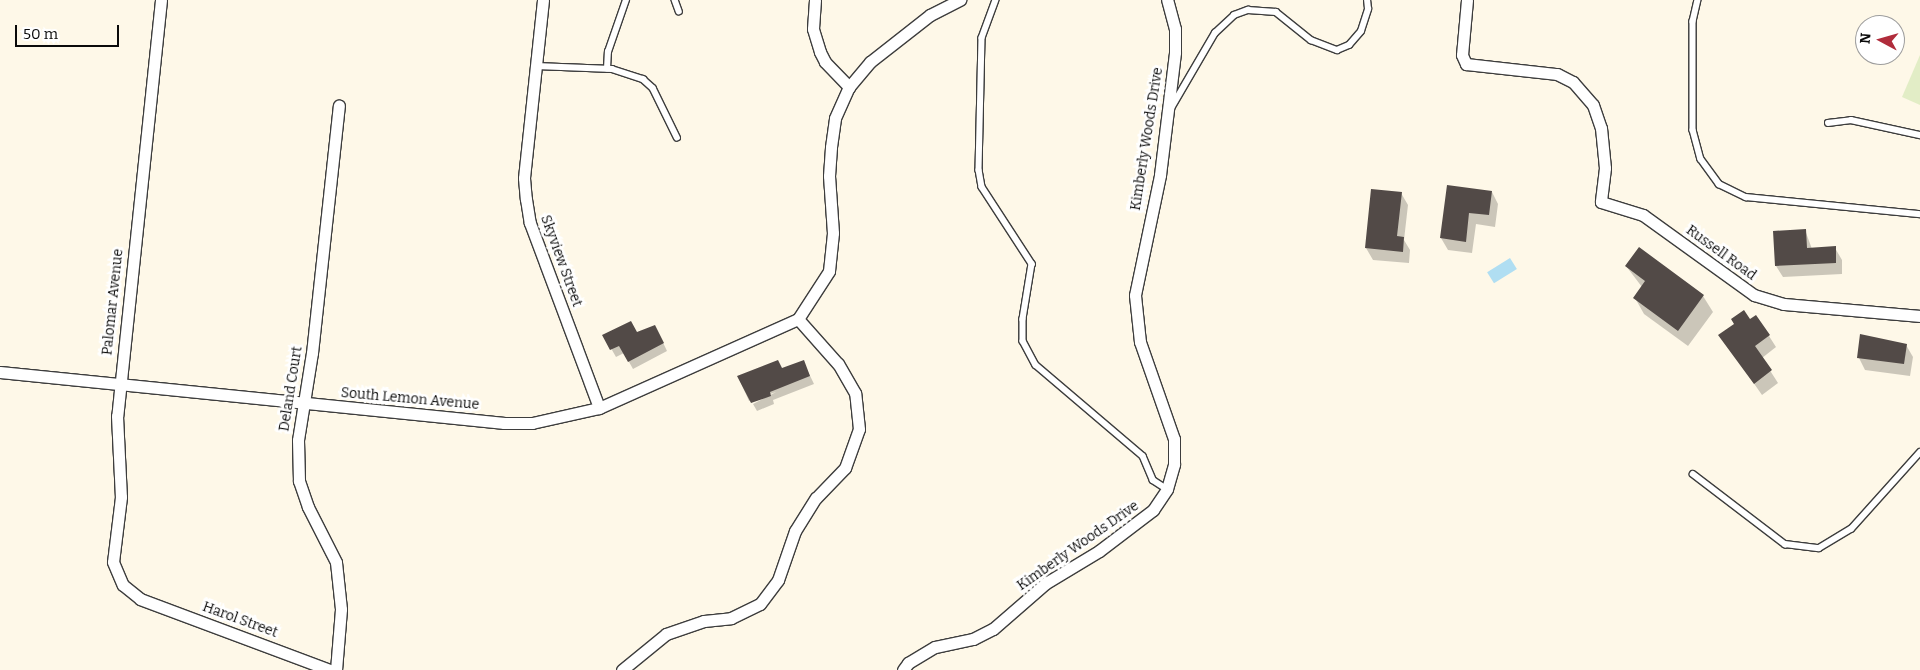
<!DOCTYPE html>
<html>
<head>
<meta charset="utf-8">
<style>
	body { margin:0 }
	#map { position:relative; width:1920px; height:670px; overflow:hidden; background:#fef8e8; font-family:Bitter,serif }
	div>[style] { position:absolute }
	.pitch>* { inset:0; background:#e2edc6 }
	.water>* { inset:0; background:#b0def2; transform-origin:0 0 }
	.shadow>* { inset:0; background:#0003 }
	.building>* { inset:0; background:#524a47 }
	.roads { filter:drop-shadow(1px 0 #3d3d3d) drop-shadow(-1px 0 #3d3d3d) drop-shadow(0 1px #3d3d3d) drop-shadow(0 -1px #3d3d3d) }
	.lane>* { height:5.5px; margin:-2.75px; padding:0 2.75px; transform-origin:2.75px; border-radius:2.75px; background:#fff }
	.street>* { height:11px; margin:-5.5px; padding:0 5.5px; transform-origin:5.5px; border-radius:5.5px; background:#fff }
	span { translate:-50% -50%; white-space:nowrap; text-align:center; line-height:1.15; -webkit-text-stroke:5px #fff; paint-order:stroke }
	.street-label { font-size:14px; color:#0a0a0a }
	.north { position:absolute; left:1855px; top:15px; width:50px; height:50px; box-sizing:border-box; background:#fff; border:1px solid #9d9d9d; border-radius:50%; rotate:276deg; font-size:14px; font-weight:700; line-height:20px; text-align:center; color:#0a0a0a }
	.north::after { content:''; display:block; margin:auto; width:18px; height:22px; background:#b02c3b; clip-path:polygon(50% 0,100% 100%,50% 72%,0 100%) }
	.scale { position:absolute; left:15px; top:25px; width:104px; height:22px; box-sizing:border-box; border:2px solid #0a0a0a; border-top:0; padding-left:6px; font-size:15px; line-height:18px; white-space:nowrap; color:#0a0a0a; -webkit-text-stroke:4px #fff; paint-order:stroke }
</style>
</head>
<body>
<div id="map">
	<div class="pitch">
		<i style="clip-path:polygon(1920px 55px,1920px 105px,1902px 97px)"></i>
	</div>
	<div class="water">
		<i style="left:1510px;top:258px;width:13px;height:27px;rotate:58deg"></i>
	</div>
	<div class="shadow">
		<i style="clip-path:polygon(1492px 192px,1498px 204px,1495px 227px,1476px 224px,1472px 253px,1448px 250px,1441px 238px)"></i>
		<i style="clip-path:polygon(1401px 193px,1408px 205px,1404px 240px,1410px 250px,1409px 263px,1373px 260px,1366px 248px)"></i>
		<i style="clip-path:polygon(1805px 230px,1812px 249px,1835px 248px,1842px 260px,1842px 274px,1783px 277px,1776px 266px)"></i>
		<i style="clip-path:polygon(1639px 249px,1703px 296px,1713px 312px,1688px 346px,1644px 314px,1635px 298px,1642px 287px,1626px 266px)"></i>
		<i style="clip-path:polygon(636px 333px,659px 334px,667px 351px,633px 369px,624px 353px,616px 357px,604px 336px)"></i>
		<i style="clip-path:polygon(1720px 335px,1769px 336px,1776px 347px,1762px 358px,1778px 383px,1762px 395px)"></i>
		<i style="clip-path:polygon(1862px 336px,1906px 345px,1913px 357px,1910px 376px,1865px 370px,1859px 358px)"></i>
		<i style="clip-path:polygon(803px 361px,814px 384px,773px 400px,774px 404px,757px 411px,753px 404px,776px 392px,749px 401px,738px 377px,782px 370px)"></i>
	</div>
	<div class="building">
		<i style="clip-path:polygon(1447px 185px,1492px 191px,1489px 215px,1469px 213px,1466px 242px,1440px 238px)"></i>
		<i style="clip-path:polygon(1371px 189px,1402px 192px,1397px 236px,1404px 237px,1403px 252px,1365px 248px)"></i>
		<i style="clip-path:polygon(1806px 229px,1807px 248px,1836px 246px,1836px 263px,1775px 266px,1773px 231px)"></i>
		<i style="clip-path:polygon(1639px 247px,1704px 295px,1678px 331px,1633px 298px,1645px 281px,1625px 266px)"></i>
		<i style="clip-path:polygon(1744px 310px,1750px 319px,1756px 315px,1770px 335px,1755px 346px,1772px 370px,1754px 384px,1718px 335px,1734px 324px,1731px 319px)"></i>
		<i style="clip-path:polygon(631px 321px,637px 332px,655px 325px,664px 343px,628px 362px,619px 346px,610px 350px,602px 335px)"></i>
		<i style="clip-path:polygon(1860px 334px,1907px 344px,1904px 364px,1857px 358px)"></i>
		<i style="clip-path:polygon(778px 360px,782px 368px,804px 360px,810px 376px,770px 392px,771px 396px,751px 403px,737px 376px)"></i>
	</div>
	<div class="roads">
		<div class="lane">
			<i style="left:675px;top:0;width:12px;rotate:70deg"></i>
			<i style="left:996px;top:0;width:40px;rotate:110.2deg"></i>
			<i style="left:982px;top:38px;width:132px;rotate:91.3deg"></i>
			<i style="left:979px;top:170px;width:17px;rotate:80deg"></i>
			<i style="left:982px;top:187px;width:92px;rotate:57deg"></i>
			<i style="left:1032px;top:264px;width:56px;rotate:99.3deg"></i>
			<i style="left:1023px;top:319px;width:22px;rotate:90deg"></i>
			<i style="left:1023px;top:341px;width:27px;rotate:62deg"></i>
			<i style="left:1036px;top:365px;width:140px;rotate:40.4deg"></i>
			<i style="left:1143px;top:456px;width:26px;rotate:67deg"></i>
			<i style="left:1153px;top:480px;width:17px;rotate:33deg"></i>
			<i style="left:1698px;top:0;width:22px;rotate:103deg"></i>
			<i style="left:1693px;top:21px;width:109px;rotate:90deg"></i>
			<i style="left:1693px;top:130px;width:30px;rotate:75deg"></i>
			<i style="left:1701px;top:159px;width:31px;rotate:54deg"></i>
			<i style="left:1719px;top:184px;width:30px;rotate:26deg"></i>
			<i style="left:1746px;top:197px;width:175px;rotate:5.6deg"></i>
			<i style="left:536px;top:66px;width:76px;rotate:2.3deg"></i>
			<i style="left:612px;top:69px;width:33px;rotate:18deg"></i>
			<i style="left:643px;top:79px;width:13px;rotate:42deg"></i>
			<i style="left:653px;top:88px;width:55px;rotate:63.9deg"></i>
			<i style="left:607px;top:69px;width:17px;rotate:-87deg"></i>
			<i style="left:608px;top:52px;width:55px;rotate:-70.9deg"></i>
			<i style="left:1170px;top:110px;width:89px;rotate:-59.7deg"></i>
			<i style="left:1215px;top:33px;width:26px;rotate:-43deg"></i>
			<i style="left:1234px;top:15px;width:15px;rotate:-20deg"></i>
			<i style="left:1248px;top:10px;width:28px;rotate:4deg"></i>
			<i style="left:1276px;top:12px;width:45px;rotate:38.7deg"></i>
			<i style="left:1311px;top:40px;width:28px;rotate:21deg"></i>
			<i style="left:1337px;top:50px;width:13px;rotate:-23deg"></i>
			<i style="left:1349px;top:45px;width:18px;rotate:-49deg"></i>
			<i style="left:1361px;top:31px;width:23px;rotate:-72deg"></i>
			<i style="left:1368px;top:9px;width:9px;rotate:-96deg"></i>
			<i style="left:1828px;top:123px;width:23px;rotate:-7deg"></i>
			<i style="left:1851px;top:120px;width:71px;rotate:12.3deg"></i>
			<i style="left:1693px;top:474px;width:116px;rotate:37.3deg"></i>
			<i style="left:1785px;top:544px;width:34px;rotate:7deg"></i>
			<i style="left:1819px;top:548px;width:37px;rotate:-31deg"></i>
			<i style="left:1851px;top:529px;width:103px;rotate:-48.1deg"></i>
		</div>
		<div class="street">
			<i style="left:161px;top:0;width:418px;rotate:96deg"></i>
			<i style="left:117px;top:416px;width:81px;rotate:87.2deg"></i>
			<i style="left:121px;top:497px;width:65px;rotate:97deg"></i>
			<i style="left:113px;top:562px;width:25px;rotate:67deg"></i>
			<i style="left:123px;top:585px;width:22px;rotate:39deg"></i>
			<i style="left:140px;top:599px;width:203px;rotate:20.5deg"></i>
			<i style="left:543px;top:0;width:179px;rotate:96.1deg"></i>
			<i style="left:524px;top:178px;width:21px;rotate:85deg"></i>
			<i style="left:526px;top:199px;width:24px;rotate:81deg"></i>
			<i style="left:530px;top:223px;width:197px;rotate:69.5deg"></i>
			<i style="left:815px;top:0;width:29px;rotate:94deg"></i>
			<i style="left:813px;top:29px;width:24px;rotate:73deg"></i>
			<i style="left:820px;top:52px;width:11px;rotate:63deg"></i>
			<i style="left:825px;top:62px;width:35px;rotate:46deg"></i>
			<i style="left:1467px;top:0;width:55px;rotate:95.2deg"></i>
			<i style="left:1462px;top:55px;width:10px;rotate:66deg"></i>
			<i style="left:1466px;top:64px;width:92px;rotate:6.3deg"></i>
			<i style="left:1557px;top:74px;width:18px;rotate:27deg"></i>
			<i style="left:1573px;top:82px;width:30px;rotate:49deg"></i>
			<i style="left:1593px;top:105px;width:24px;rotate:71deg"></i>
			<i style="left:1601px;top:128px;width:40px;rotate:84.3deg"></i>
			<i style="left:1605px;top:168px;width:34px;rotate:97deg"></i>
			<i style="left:1601px;top:202px;width:44px;rotate:17.2deg"></i>
			<i style="left:1643px;top:215px;width:137px;rotate:35.8deg"></i>
			<i style="left:1754px;top:295px;width:31px;rotate:17deg"></i>
			<i style="left:1784px;top:304px;width:137px;rotate:5deg"></i>
			<i style="left:0;top:372px;width:507px;rotate:5.78deg"></i>
			<i style="left:504px;top:423px;width:28px"></i>
			<i style="left:532px;top:423px;width:69px;rotate:-12.6deg"></i>
			<i style="left:599px;top:408px;width:218px;rotate:-24.1deg"></i>
			<i style="left:798px;top:319px;width:57px;rotate:-57.1deg"></i>
			<i style="left:829px;top:271px;width:38px;rotate:-84deg"></i>
			<i style="left:833px;top:233px;width:57px;rotate:-94deg"></i>
			<i style="left:829px;top:176px;width:29px;rotate:-86deg"></i>
			<i style="left:831px;top:147px;width:29px;rotate:-82deg"></i>
			<i style="left:835px;top:118px;width:34px;rotate:-66deg"></i>
			<i style="left:849px;top:87px;width:33px;rotate:-50deg"></i>
			<i style="left:870px;top:62px;width:76px;rotate:-38.1deg"></i>
			<i style="left:930px;top:15px;width:34px;rotate:-27deg"></i>
			<i style="left:336px;top:670px;width:61px;rotate:-85.3deg"></i>
			<i style="left:341px;top:609px;width:47px;rotate:-96.1deg"></i>
			<i style="left:336px;top:562px;width:62px;rotate:-117deg"></i>
			<i style="left:308px;top:507px;width:28px;rotate:-109deg"></i>
			<i style="left:299px;top:481px;width:41px;rotate:-91.4deg"></i>
			<i style="left:298px;top:440px;width:88px;rotate:-80.9deg"></i>
			<i style="left:312px;top:353px;width:249px;rotate:-83.8deg"></i>
			<i style="left:622px;top:670px;width:57px;rotate:-39.3deg"></i>
			<i style="left:666px;top:634px;width:40px;rotate:-18.9deg"></i>
			<i style="left:704px;top:621px;width:27px;rotate:-6deg"></i>
			<i style="left:731px;top:618px;width:32px;rotate:-26deg"></i>
			<i style="left:760px;top:604px;width:30px;rotate:-53deg"></i>
			<i style="left:778px;top:580px;width:52px;rotate:-70.9deg"></i>
			<i style="left:795px;top:531px;width:39px;rotate:-58deg"></i>
			<i style="left:816px;top:498px;width:42px;rotate:-46deg"></i>
			<i style="left:845px;top:468px;width:41px;rotate:-70.3deg"></i>
			<i style="left:859px;top:429px;width:36px;rotate:-96deg"></i>
			<i style="left:855px;top:393px;width:34px;rotate:-120deg"></i>
			<i style="left:838px;top:364px;width:60px;rotate:-131.6deg"></i>
			<i style="left:903px;top:670px;width:9px;rotate:-54deg"></i>
			<i style="left:908px;top:663px;width:31px;rotate:-31deg"></i>
			<i style="left:935px;top:647px;width:39px;rotate:-12deg"></i>
			<i style="left:973px;top:639px;width:22px;rotate:-27deg"></i>
			<i style="left:993px;top:629px;width:70px;rotate:-41deg"></i>
			<i style="left:1046px;top:583px;width:62px;rotate:-31.1deg"></i>
			<i style="left:1099px;top:551px;width:68px;rotate:-37.2deg"></i>
			<i style="left:1153px;top:510px;width:25px;rotate:-56deg"></i>
			<i style="left:1167px;top:489px;width:26px;rotate:-74deg"></i>
			<i style="left:1174px;top:464px;width:25px;rotate:-90deg"></i>
			<i style="left:1174px;top:439px;width:103px;rotate:-109.3deg"></i>
			<i style="left:1140px;top:342px;width:47px;rotate:-96.1deg"></i>
			<i style="left:1135px;top:295px;width:123px;rotate:-78.2deg"></i>
			<i style="left:1160px;top:175px;width:124px;rotate:-83deg"></i>
			<i style="left:1175px;top:52px;width:23px;rotate:-90deg"></i>
			<i style="left:1175px;top:29px;width:30px;rotate:-105deg"></i>
		</div>
	</div>
	<div class="street-label">
		<span style="left:1147px;top:139px;rotate:-81deg">Kimberly Woods Drive</span>
		<span style="left:1721px;top:253px;rotate:36deg">Russell Road</span>
		<span style="left:561px;top:261px;rotate:70deg">Skyview Street</span>
		<span style="left:113px;top:302px;rotate:-84deg">Palomar Avenue</span>
		<span style="left:291px;top:389px;rotate:-81deg">Deland Court</span>
		<span style="left:410px;top:399px;rotate:5deg">South Lemon Avenue</span>
		<span style="left:1078px;top:546px;rotate:-35deg">Kimberly Woods Drive</span>
		<span style="left:240px;top:620px;rotate:20deg">Harol Street</span>
	</div>
	<div class="north">N</div>
	<div class="scale">50 m</div>
</div>
</body>
</html>
